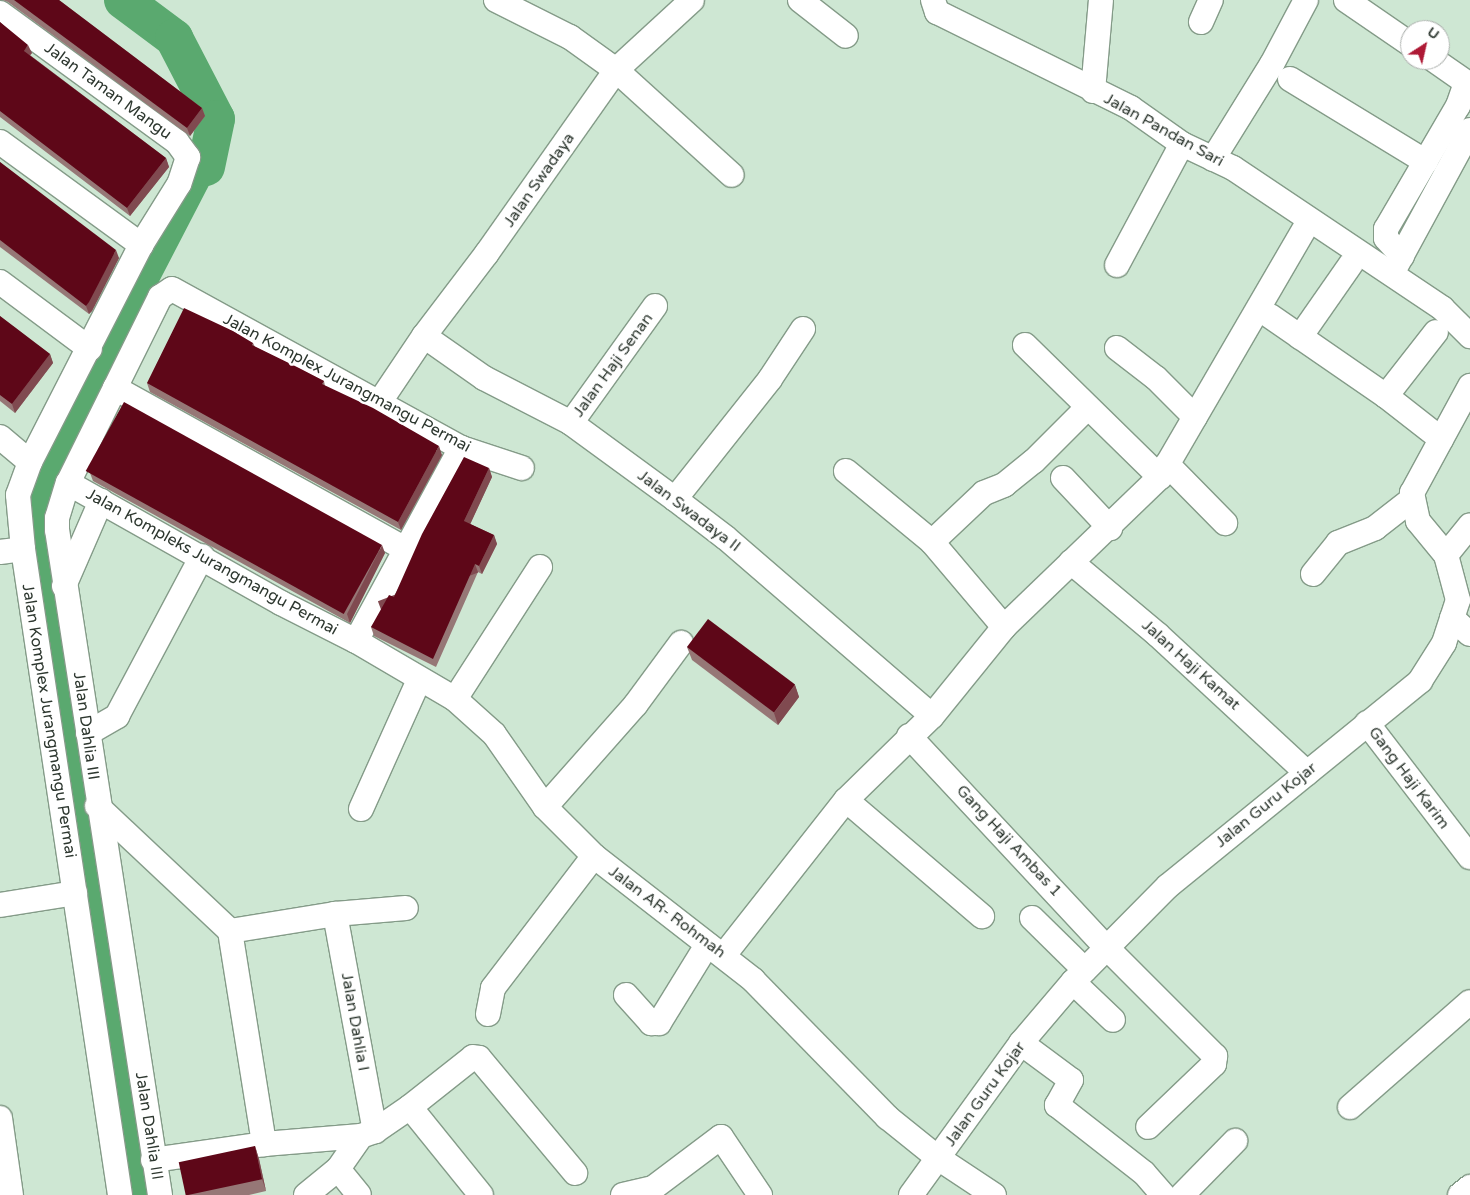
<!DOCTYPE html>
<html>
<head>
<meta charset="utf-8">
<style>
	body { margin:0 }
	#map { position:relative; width:1470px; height:1195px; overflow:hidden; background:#cee7d3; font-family:"Varela Round",sans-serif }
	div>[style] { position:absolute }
	.canal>* { height:21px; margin:-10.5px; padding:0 10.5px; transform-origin:10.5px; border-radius:10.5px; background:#5aa96f }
	.river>* { height:38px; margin:-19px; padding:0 19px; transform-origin:19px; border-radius:19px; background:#5aa96f }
	.roads { filter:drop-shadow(1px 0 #849b88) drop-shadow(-1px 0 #849b88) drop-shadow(0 1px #849b88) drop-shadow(0 -1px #849b88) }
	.minor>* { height:24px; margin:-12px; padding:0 12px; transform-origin:12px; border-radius:12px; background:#fff }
	.wall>* { inset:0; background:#967776 }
	.shaded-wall>* { inset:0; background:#804a50; transform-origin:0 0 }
	.building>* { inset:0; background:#5e0718; transform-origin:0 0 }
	span { translate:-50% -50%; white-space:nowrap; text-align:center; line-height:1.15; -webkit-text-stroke:5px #fff; paint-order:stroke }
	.street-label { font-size:16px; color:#2d372f }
	.north { position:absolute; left:1400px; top:20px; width:50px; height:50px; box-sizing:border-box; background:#fff; border:1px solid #abafac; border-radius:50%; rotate:35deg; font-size:14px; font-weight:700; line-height:20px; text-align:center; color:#2d372f }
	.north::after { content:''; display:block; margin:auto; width:18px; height:22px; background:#ae1935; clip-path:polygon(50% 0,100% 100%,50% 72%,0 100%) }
</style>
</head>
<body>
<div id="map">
	<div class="canal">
		<i style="left:141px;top:1195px;width:673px;rotate:-98.8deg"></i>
		<i style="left:38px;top:530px;width:31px;rotate:-86deg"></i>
		<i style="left:40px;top:499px;width:41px;rotate:-70.3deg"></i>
		<i style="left:54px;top:460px;width:330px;rotate:-62.6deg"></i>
	</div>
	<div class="river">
		<i style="left:123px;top:0;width:64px;rotate:36.7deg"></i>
		<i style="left:174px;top:38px;width:91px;rotate:62.6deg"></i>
		<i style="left:216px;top:119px;width:49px;rotate:101.8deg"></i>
	</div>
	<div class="roads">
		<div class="minor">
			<i style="left:496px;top:0;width:83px;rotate:26.6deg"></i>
			<i style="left:570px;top:37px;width:57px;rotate:35.7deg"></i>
			<i style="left:616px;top:70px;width:156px;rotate:42.2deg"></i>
			<i style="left:800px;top:0;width:58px;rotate:38deg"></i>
			<i style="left:933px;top:0;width:13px;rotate:72deg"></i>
			<i style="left:937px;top:12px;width:216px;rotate:26.3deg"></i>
			<i style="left:1131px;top:108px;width:62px;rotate:35.2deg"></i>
			<i style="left:1182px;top:144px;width:56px;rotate:25.2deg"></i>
			<i style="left:1233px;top:168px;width:252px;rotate:33.8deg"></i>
			<i style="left:1442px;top:308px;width:40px;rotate:45deg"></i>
			<i style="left:1346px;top:0;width:78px;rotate:34.5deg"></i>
			<i style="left:0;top:13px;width:219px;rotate:36.1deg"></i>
			<i style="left:177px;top:142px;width:19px;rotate:54deg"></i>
			<i style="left:188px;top:157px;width:28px;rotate:108deg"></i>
			<i style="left:179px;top:184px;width:72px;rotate:121.9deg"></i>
			<i style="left:141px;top:245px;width:244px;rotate:117.1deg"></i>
			<i style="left:30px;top:462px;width:35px;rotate:110deg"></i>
			<i style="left:18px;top:495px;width:54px;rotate:84.7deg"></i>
			<i style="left:23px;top:549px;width:653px;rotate:81.46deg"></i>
			<i style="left:1201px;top:22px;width:24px;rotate:-66deg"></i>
			<i style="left:1434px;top:60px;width:44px;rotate:34.8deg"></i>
			<i style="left:1290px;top:79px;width:159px;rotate:31.4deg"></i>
			<i style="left:1093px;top:91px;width:91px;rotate:-85deg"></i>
			<i style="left:0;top:142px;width:175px;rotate:36.1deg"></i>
			<i style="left:1213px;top:159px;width:112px;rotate:-58.2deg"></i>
			<i style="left:1272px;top:64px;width:72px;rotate:-62deg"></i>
			<i style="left:1402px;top:256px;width:24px;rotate:-132deg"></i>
			<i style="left:1386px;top:238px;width:9px;rotate:-90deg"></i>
			<i style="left:1386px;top:229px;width:143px;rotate:-59.7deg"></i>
			<i style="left:1458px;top:106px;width:24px;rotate:-71deg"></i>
			<i style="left:1117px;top:265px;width:137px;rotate:-61.8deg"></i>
			<i style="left:1395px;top:268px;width:157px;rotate:-61.5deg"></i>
			<i style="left:0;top:282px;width:112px;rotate:36.7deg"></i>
			<i style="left:1270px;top:316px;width:141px;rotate:34.6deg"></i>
			<i style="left:1386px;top:396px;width:70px;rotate:38deg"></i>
			<i style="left:424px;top:336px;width:73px;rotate:35deg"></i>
			<i style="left:484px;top:378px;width:98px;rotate:27.3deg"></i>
			<i style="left:571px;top:423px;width:129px;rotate:36.2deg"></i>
			<i style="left:675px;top:499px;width:64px;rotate:37.4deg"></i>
			<i style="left:726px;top:538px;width:272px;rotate:40.8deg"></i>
			<i style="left:1300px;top:337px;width:89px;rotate:-55.1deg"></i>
			<i style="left:1025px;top:345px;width:189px;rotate:44.4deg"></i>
			<i style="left:1117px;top:348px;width:49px;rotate:37.6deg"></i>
			<i style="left:1156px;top:378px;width:55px;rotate:45deg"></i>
			<i style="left:115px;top:388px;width:333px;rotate:29deg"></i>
			<i style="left:1386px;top:396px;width:81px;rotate:-52deg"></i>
			<i style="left:379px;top:403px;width:81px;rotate:-56.1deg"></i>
			<i style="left:424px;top:336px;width:104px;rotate:-52.8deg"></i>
			<i style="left:487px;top:253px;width:224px;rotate:-54.8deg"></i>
			<i style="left:616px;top:70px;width:103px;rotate:-42.6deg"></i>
			<i style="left:571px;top:423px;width:144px;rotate:-54.3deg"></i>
			<i style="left:0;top:437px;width:39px;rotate:40deg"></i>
			<i style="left:1167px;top:464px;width:83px;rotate:45.5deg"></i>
			<i style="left:846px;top:471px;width:112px;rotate:39.5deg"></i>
			<i style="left:1063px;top:478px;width:69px;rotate:46.8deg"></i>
			<i style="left:68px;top:483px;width:244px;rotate:29.4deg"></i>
			<i style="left:281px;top:603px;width:84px;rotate:26.9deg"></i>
			<i style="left:356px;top:641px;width:115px;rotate:30.4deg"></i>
			<i style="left:455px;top:699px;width:52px;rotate:41.9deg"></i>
			<i style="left:494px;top:734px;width:89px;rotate:55.1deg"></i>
			<i style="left:545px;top:807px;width:69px;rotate:45deg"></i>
			<i style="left:594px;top:856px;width:202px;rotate:37.9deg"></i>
			<i style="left:753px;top:980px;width:192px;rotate:45.6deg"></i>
			<i style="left:887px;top:1117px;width:65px;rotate:38.8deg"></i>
			<i style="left:938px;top:1158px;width:67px;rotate:33.5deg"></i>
			<i style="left:675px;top:499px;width:153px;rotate:-51.6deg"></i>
			<i style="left:770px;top:379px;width:60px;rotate:-56.6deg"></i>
			<i style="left:0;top:552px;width:23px;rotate:-7deg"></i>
			<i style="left:1446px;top:555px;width:38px;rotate:-51deg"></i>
			<i style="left:1071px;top:562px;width:114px;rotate:40deg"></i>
			<i style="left:1158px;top:635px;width:203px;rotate:42.8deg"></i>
			<i style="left:1313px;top:574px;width:40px;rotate:-51deg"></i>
			<i style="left:1338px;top:543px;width:40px;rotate:-22deg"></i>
			<i style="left:1375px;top:528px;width:46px;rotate:-37.9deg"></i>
			<i style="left:64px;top:586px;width:93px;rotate:-66.5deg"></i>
			<i style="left:1452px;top:618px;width:24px;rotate:42deg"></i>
			<i style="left:1004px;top:627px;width:111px;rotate:-130.3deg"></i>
			<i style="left:932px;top:542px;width:71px;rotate:-43.3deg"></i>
			<i style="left:984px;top:493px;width:22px;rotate:-22deg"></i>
			<i style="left:1004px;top:485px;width:38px;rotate:-39deg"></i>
			<i style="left:1034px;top:461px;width:76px;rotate:-45deg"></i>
			<i style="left:356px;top:641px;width:220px;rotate:-61.5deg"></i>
			<i style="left:455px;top:699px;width:157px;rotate:-57.2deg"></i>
			<i style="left:1367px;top:723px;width:169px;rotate:52.5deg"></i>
			<i style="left:88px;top:733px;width:34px;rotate:-30deg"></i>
			<i style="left:117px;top:716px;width:181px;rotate:-62deg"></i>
			<i style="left:909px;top:736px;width:290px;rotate:47deg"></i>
			<i style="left:1107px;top:948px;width:153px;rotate:45deg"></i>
			<i style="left:1215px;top:1056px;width:8px;rotate:97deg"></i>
			<i style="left:1214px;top:1064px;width:91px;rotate:136.3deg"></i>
			<i style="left:846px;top:800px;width:179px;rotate:40.5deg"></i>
			<i style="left:97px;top:806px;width:183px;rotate:43.2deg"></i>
			<i style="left:545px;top:807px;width:137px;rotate:-48.5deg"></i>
			<i style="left:636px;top:704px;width:76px;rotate:-53.6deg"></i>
			<i style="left:361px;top:809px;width:141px;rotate:-65.8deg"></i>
			<i style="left:0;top:905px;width:76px;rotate:-9.1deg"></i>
			<i style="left:335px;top:914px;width:221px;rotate:79.6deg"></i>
			<i style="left:1032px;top:918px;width:74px;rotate:44.5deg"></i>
			<i style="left:230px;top:931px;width:216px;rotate:80.9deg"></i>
			<i style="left:230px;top:931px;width:106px;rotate:-9.2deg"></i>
			<i style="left:335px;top:914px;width:71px;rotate:-4.8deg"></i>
			<i style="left:724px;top:955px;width:197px;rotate:-51.8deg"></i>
			<i style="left:846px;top:800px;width:120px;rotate:-44.3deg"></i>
			<i style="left:932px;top:716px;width:114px;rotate:-51deg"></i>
			<i style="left:1004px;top:627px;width:216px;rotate:-43.9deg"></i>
			<i style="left:1160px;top:477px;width:296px;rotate:-59.8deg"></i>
			<i style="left:1073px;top:982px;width:55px;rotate:43.5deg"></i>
			<i style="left:626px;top:995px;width:38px;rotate:48deg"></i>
			<i style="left:651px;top:1023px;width:8px"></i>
			<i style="left:659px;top:1023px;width:92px;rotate:-58.4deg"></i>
			<i style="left:488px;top:1014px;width:26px;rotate:-79deg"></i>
			<i style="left:493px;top:988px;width:166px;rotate:-52.6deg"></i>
			<i style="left:1021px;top:1043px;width:62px;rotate:36.5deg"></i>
			<i style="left:1071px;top:1080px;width:29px;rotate:119deg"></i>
			<i style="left:1057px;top:1105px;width:110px;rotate:38deg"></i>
			<i style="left:1144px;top:1173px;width:29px;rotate:49deg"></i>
			<i style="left:410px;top:1107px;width:113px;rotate:51.1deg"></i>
			<i style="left:1350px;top:1107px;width:159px;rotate:-41.2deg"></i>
			<i style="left:0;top:1118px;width:78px;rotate:81.9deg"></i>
			<i style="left:153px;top:1160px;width:112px;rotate:-8.2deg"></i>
			<i style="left:264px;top:1144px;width:97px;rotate:-4.7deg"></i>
			<i style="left:338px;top:1169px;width:33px;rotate:51deg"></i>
			<i style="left:160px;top:1195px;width:673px;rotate:-98.8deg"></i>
			<i style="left:57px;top:530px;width:12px;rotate:-90deg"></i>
			<i style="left:57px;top:518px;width:37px;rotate:-73deg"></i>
			<i style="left:68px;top:483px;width:106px;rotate:-63.7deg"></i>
			<i style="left:115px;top:388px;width:102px;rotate:-63.7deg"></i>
			<i style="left:160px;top:297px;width:14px;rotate:-34deg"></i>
			<i style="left:172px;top:289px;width:330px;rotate:28.8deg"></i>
			<i style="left:461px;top:448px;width:64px;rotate:18.2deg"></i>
			<i style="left:306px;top:1195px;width:41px;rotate:-39.1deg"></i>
			<i style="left:338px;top:1169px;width:40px;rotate:-55.1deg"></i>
			<i style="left:361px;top:1136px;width:15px;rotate:-20deg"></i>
			<i style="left:375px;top:1131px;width:42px;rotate:-34.4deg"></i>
			<i style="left:410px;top:1107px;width:80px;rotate:-38.4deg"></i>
			<i style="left:473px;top:1057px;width:6px;rotate:9deg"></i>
			<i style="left:479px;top:1058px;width:150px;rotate:50.1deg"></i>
			<i style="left:623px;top:1195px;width:31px;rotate:-13deg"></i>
			<i style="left:653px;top:1188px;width:85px;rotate:-36.9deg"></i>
			<i style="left:721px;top:1137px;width:70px;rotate:56.1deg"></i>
			<i style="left:911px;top:1195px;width:188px;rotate:-54.1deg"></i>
			<i style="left:1021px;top:1043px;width:80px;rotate:-49.6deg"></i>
			<i style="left:1073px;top:982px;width:135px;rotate:-45.3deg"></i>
			<i style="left:1168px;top:886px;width:325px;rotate:-39.1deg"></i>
			<i style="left:1420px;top:681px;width:45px;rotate:-57.7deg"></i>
			<i style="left:1444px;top:643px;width:45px;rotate:-72deg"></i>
			<i style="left:1458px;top:600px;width:47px;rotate:-104.9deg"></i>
			<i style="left:1446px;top:555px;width:44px;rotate:-129.5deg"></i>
			<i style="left:1418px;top:521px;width:29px;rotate:-102deg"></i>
			<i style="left:1412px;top:493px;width:122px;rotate:-61.5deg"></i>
			<i style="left:1182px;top:1195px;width:76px;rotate:-45.5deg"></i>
			<i style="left:1460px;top:1195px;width:13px;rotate:-39deg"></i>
		</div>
	</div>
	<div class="wall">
		<i style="clip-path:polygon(3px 0,59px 0,202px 108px,205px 116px,190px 136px,8px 2px)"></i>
		<i style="clip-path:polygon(0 22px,32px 53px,30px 55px,166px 158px,169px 167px,130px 216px,0 117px)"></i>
		<i style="clip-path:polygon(0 162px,119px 258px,92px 311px,89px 314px,0 247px)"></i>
		<i style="clip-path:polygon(0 316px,50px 354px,53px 363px,15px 413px,0 401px)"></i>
		<i style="clip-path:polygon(253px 343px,255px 347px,324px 381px,325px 386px,442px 455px,401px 530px,150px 392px,147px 383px)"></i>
		<i style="clip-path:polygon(489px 468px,492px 477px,470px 524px,494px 535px,497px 544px,482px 574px,478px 572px,436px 667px,374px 636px,371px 627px)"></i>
		<i style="clip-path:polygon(90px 473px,385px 553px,350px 623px,93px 481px)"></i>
		<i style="clip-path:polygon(687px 647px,795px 685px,799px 697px,778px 725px,692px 660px)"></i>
		<i style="clip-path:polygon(255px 1146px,259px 1159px,266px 1191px,249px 1195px,186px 1195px)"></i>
	</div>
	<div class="shaded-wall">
		<i style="clip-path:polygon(28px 45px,32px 53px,27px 59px,24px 51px)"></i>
		<i style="clip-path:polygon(202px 108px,205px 116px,190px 136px,187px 128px)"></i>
		<i style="clip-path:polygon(166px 158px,169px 167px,130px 216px,127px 208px)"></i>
		<i style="clip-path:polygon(116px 250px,119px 258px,92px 311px,89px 314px,86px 306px)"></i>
		<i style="clip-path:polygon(50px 354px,53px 363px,15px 413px,12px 404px)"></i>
		<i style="clip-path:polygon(439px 446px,442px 455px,401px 530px,398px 522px)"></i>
		<i style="clip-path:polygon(489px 468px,492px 477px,468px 529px,464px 521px)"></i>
		<i style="clip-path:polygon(494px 535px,497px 544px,482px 574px,479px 566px)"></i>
		<i style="clip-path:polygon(382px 545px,385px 553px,350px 623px,347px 614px)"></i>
		<i style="left:475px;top:564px;width:9px;height:104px;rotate:69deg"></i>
		<i style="clip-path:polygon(795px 685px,799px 697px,778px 725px,774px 713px)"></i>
		<i style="clip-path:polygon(255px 1146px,259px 1159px,266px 1191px,262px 1179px)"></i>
	</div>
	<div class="building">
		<i style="clip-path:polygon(14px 0,59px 0,202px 108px,187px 128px)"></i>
		<i style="clip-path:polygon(0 22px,28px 45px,24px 51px,166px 158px,127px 208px,0 111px)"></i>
		<i style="clip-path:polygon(0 162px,116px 250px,89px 302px,86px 306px,0 240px)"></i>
		<i style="clip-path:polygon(184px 308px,233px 331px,253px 343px,252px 345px,299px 368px,324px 381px,322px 384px,373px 408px,439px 446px,398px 522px,147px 383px)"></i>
		<i style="clip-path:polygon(0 316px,50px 354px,12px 404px,0 395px)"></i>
		<i style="left:124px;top:402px;width:295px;height:79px;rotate:29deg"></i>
		<i style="clip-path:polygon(464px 457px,489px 468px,464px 521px,494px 535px,479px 566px,475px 564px,433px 659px,371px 627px,389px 595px,394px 597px,422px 534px)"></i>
		<i style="left:708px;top:619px;width:109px;height:35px;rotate:37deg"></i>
		<i style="left:255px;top:1146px;width:34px;height:78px;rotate:78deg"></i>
	</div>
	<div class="street-label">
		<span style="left:108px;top:91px;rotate:36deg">Jalan Taman Mangu</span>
		<span style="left:1164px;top:130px;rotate:29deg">Jalan Pandan Sari</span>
		<span style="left:539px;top:180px;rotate:-55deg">Jalan Swadaya</span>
		<span style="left:613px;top:365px;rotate:-54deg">Jalan Haji Senan</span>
		<span style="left:347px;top:383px;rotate:28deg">Jalan Komplex Jurangmangu Permai</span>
		<span style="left:689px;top:511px;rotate:37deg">Jalan Swadaya II</span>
		<span style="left:212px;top:562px;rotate:29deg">Jalan Kompleks Jurangmangu Permai</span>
		<span style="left:1191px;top:665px;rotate:42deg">Jalan Haji Kamat</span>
		<span style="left:49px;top:721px;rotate:81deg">Jalan Komplex Jurangmangu Permai</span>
		<span style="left:86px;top:726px;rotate:82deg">Jalan Dahlia III</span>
		<span style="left:1409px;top:778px;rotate:53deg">Gang Haji Karim</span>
		<span style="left:1266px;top:805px;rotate:-39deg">Jalan Guru Kojar</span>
		<span style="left:1009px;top:841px;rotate:47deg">Gang Haji Ambas 1</span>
		<span style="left:667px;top:912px;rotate:37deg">Jalan AR- Rohmah</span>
		<span style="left:355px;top:1022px;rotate:80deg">Jalan Dahlia I</span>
		<span style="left:985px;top:1094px;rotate:-54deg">Jalan Guru Kojar</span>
		<span style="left:149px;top:1126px;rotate:81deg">Jalan Dahlia III</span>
	</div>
	<div class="north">U</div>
</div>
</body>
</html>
